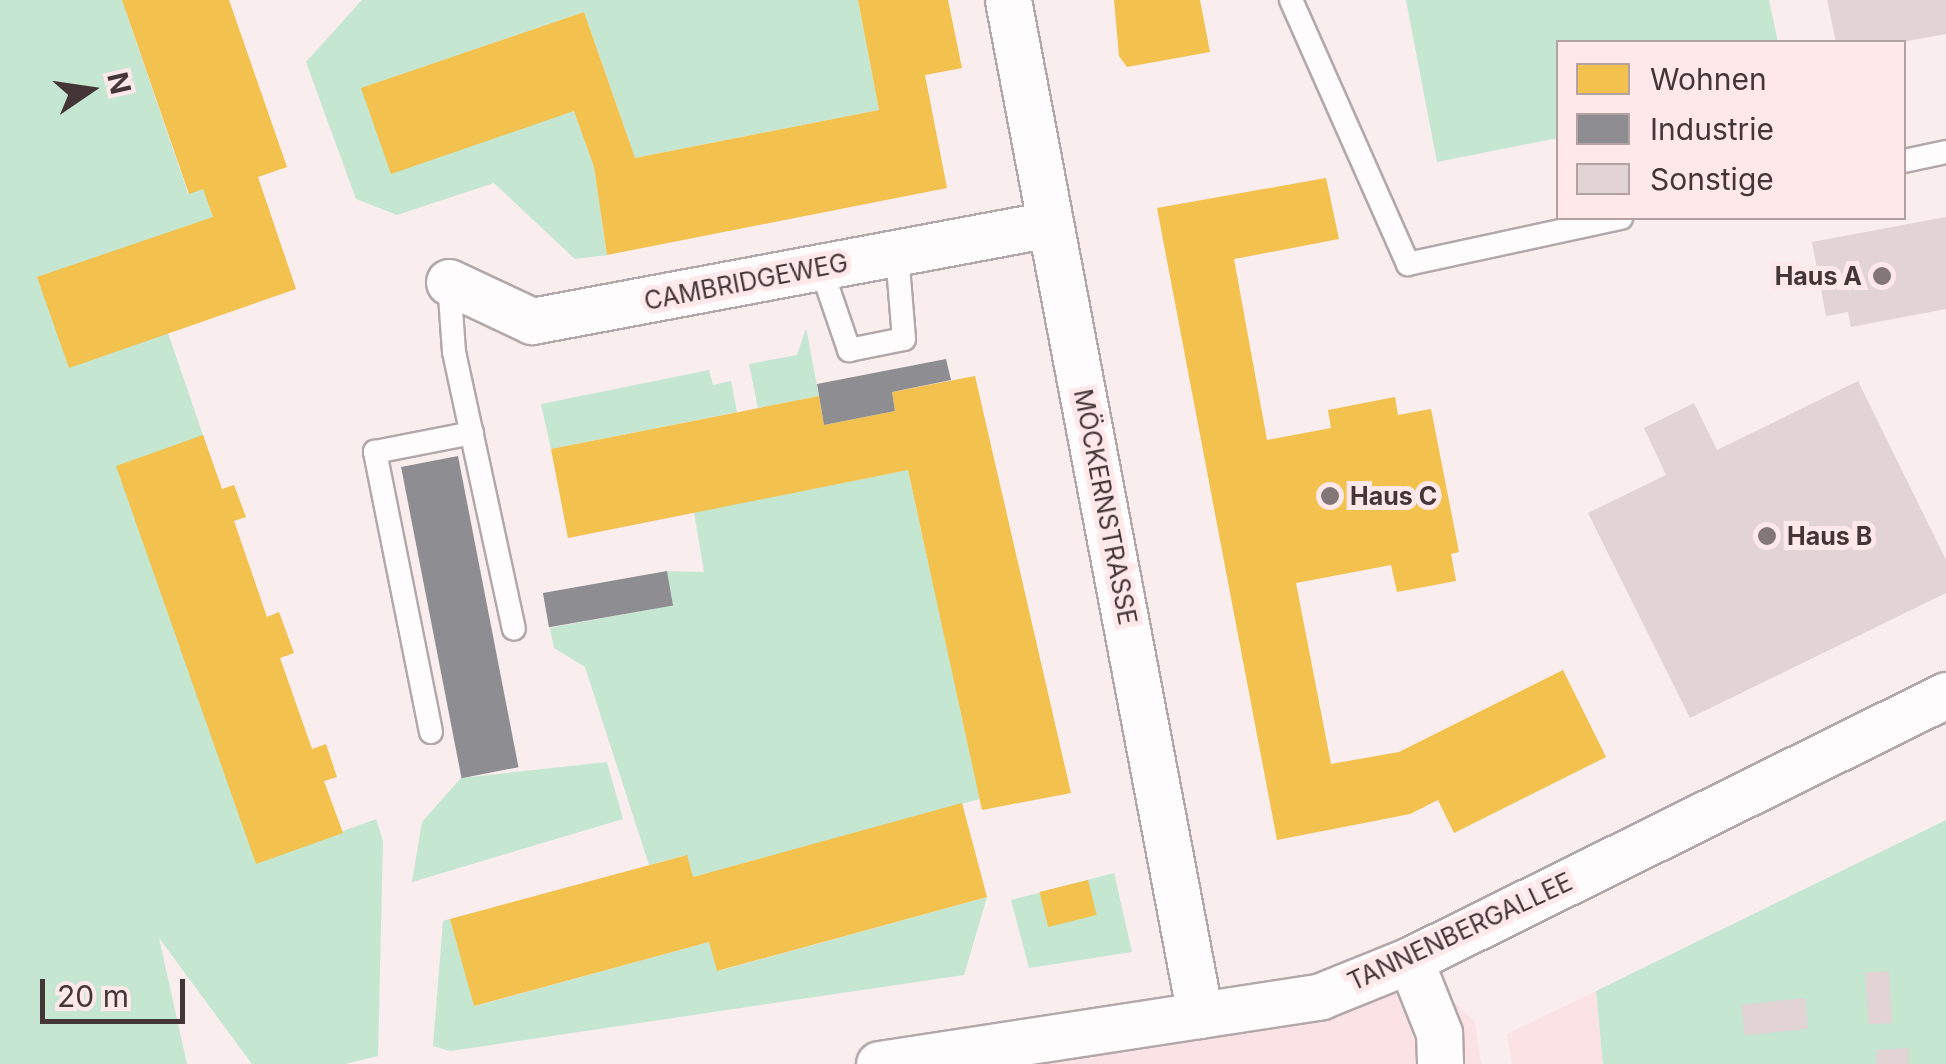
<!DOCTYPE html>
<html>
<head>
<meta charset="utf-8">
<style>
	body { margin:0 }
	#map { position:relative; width:1946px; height:1064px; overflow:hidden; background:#f9edee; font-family:Inter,sans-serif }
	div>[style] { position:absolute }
	.built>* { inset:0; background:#fbe2e5 }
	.green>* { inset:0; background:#c5e6d0 }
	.homes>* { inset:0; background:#f2c14e; transform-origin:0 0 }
	.industry>* { inset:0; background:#8d8d92; transform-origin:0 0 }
	.building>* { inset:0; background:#e2d3d4; transform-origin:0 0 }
	.roads { filter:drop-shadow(2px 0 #b3a8a9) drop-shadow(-2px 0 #b3a8a9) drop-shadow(0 2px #b3a8a9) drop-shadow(0 -2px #b3a8a9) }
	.lane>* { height:22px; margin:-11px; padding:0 11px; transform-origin:11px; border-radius:11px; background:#fefcfc }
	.street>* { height:45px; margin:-22.5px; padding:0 22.5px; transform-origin:22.5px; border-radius:22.5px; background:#fefcfc }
	.dots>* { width:28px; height:28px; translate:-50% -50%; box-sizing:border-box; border:5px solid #fee8ea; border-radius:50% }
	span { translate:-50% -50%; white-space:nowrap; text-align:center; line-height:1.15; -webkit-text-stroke:10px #fee8ea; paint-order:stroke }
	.poi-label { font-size:25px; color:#443637; font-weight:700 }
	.right { translate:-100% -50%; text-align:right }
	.left { translate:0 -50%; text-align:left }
	.street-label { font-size:25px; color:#443637 }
	.legend { position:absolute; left:1556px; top:40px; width:350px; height:180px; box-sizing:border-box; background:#fee8ea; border:2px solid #b4a1a2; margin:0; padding:12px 18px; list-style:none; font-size:30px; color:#443637 }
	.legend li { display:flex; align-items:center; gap:20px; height:50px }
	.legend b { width:50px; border:2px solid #b4a1a2 }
	.north { position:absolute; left:40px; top:40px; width:100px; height:100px; -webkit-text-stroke:8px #fee8ea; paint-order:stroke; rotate:77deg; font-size:28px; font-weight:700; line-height:40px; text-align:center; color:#443637 }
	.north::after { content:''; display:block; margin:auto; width:35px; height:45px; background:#443637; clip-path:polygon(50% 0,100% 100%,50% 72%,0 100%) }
	.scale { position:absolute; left:40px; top:979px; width:145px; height:45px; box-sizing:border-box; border:5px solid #443637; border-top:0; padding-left:12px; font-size:30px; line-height:35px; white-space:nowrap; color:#443637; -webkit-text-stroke:8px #fee8ea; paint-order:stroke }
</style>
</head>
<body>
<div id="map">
	<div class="built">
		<i style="clip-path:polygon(1410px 960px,1475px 1022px,1481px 1064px,879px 1064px)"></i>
		<i style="clip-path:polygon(1596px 991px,1603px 1064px,1512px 1064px,1507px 1034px)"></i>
	</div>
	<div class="green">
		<i style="clip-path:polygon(0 0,122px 0,188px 193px,203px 189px,213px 217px,168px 333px,203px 435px,256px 863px,376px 819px,383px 841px,378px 1056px,345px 1064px,252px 1064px,159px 938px,187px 1064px,0 1064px)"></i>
		<i style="clip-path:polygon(362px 0,858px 0,879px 110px,635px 158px,584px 12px,362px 88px,574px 111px,594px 167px,607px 255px,575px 259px,494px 183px,397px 215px,356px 199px,306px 62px)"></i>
		<i style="clip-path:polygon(1406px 0,1769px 0,1778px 42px,1558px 42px,1558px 138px,1437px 162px)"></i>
		<i style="clip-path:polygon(806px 328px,819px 396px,758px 408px,749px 364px,797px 355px)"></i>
		<i style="clip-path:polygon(709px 370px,713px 385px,731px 381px,737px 412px,551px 449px,541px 404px)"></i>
		<i style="clip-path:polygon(908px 470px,980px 799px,693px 877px,686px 855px,649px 865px,585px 667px,554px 648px,550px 628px,673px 605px,667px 571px,704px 572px,694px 512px)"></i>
		<i style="clip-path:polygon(607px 762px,623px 819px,412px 882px,422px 822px,461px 778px)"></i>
		<i style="clip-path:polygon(1946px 820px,1946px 1064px,1603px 1064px,1596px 991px)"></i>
		<i style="clip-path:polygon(1114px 873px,1132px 952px,1029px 968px,1011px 900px)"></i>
		<i style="clip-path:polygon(987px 897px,964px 975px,450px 1051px,433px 1046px,443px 921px,450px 919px,475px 1006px,709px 942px,718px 971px)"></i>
	</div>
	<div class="homes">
		<i style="clip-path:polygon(122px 0,229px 0,287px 167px,258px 177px,296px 289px,69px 368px,37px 277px,213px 217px,203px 189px,189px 194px)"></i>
		<i style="clip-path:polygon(858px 0,948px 0,962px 68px,925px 75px,947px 188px,607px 255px,594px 167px,574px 111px,391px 174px,361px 88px,584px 12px,635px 158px,879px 110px)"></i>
		<i style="clip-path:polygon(1114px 0,1200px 0,1210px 52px,1127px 67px,1119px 56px)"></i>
		<i style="clip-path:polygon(1326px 178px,1339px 239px,1234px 259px,1267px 440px,1331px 428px,1328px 410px,1395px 397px,1398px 415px,1431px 409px,1459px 552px,1451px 554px,1456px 581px,1397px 592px,1391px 565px,1296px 583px,1331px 764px,1399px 752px,1563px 670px,1606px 757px,1454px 833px,1438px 800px,1410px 814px,1277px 840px,1157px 208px)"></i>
		<i style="clip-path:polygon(975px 376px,1071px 793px,982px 810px,908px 470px,568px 538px,551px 449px,819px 396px,824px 425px,895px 411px,892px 392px)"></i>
		<i style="clip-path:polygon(203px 435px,222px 489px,234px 485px,246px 517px,234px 521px,267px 617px,279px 612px,294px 653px,280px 658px,312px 749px,326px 744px,337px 777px,324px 781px,343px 833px,256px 864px,116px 466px)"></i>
		<i style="clip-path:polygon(962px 803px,987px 897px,717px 971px,709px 942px,474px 1006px,450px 919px,687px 855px,693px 877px)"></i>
		<i style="left:1088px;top:880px;width:36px;height:50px;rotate:76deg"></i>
	</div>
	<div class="industry">
		<i style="clip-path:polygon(946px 359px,951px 380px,892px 392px,895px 411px,824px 425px,817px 384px)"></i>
		<i style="left:458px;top:456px;width:317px;height:58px;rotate:79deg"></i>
		<i style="left:667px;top:571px;width:35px;height:126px;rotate:80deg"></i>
	</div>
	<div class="building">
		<i style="clip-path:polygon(1827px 0,1946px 0,1946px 34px,1902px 42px,1836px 42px)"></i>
		<i style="clip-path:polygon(1946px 217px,1946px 309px,1851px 327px,1848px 312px,1826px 316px,1812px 242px)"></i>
		<i style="clip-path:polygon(1858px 381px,1946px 560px,1946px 593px,1690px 718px,1588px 513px,1666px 475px,1644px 428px,1694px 403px,1717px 450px)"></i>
		<i style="left:1889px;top:971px;width:52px;height:24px;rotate:86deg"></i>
		<i style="left:1805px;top:998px;width:31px;height:64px;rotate:84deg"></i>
		<i style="clip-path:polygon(1909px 1048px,1909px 1064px,1877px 1064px,1876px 1050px)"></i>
	</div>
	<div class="roads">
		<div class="lane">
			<i style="left:1291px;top:0;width:289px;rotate:66.1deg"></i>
			<i style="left:1408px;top:264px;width:218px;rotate:-12.2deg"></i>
			<i style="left:1904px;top:161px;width:43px;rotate:-12.1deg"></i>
			<i style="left:821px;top:268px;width:87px;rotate:71.1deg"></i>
			<i style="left:849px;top:350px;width:56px;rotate:-11.3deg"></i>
			<i style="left:904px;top:339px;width:86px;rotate:-94.7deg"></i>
			<i style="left:449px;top:282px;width:70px;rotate:85.9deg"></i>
			<i style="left:454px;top:352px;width:283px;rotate:77.8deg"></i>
			<i style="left:431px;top:732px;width:286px;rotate:-101.3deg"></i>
			<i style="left:375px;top:452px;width:99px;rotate:-11.1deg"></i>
		</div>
		<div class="street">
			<i style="left:1008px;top:0;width:1033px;rotate:79.29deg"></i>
			<i style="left:449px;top:282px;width:92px;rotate:25.2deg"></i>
			<i style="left:532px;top:321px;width:527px;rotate:-10.61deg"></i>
			<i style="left:1410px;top:960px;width:79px;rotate:68.3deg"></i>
			<i style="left:1439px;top:1033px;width:31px;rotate:88deg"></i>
			<i style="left:879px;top:1064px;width:447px;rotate:-8.7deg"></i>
			<i style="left:1321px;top:996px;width:96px;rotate:-22deg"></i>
			<i style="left:1410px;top:960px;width:598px;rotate:-26.31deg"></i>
		</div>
	</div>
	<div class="dots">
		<i style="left:1882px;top:276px;background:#837677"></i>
		<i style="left:1330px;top:496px;background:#837677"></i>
		<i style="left:1767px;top:536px;background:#837677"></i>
	</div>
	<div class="poi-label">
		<span class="right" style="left:1862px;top:276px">Haus A</span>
		<span class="left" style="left:1350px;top:496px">Haus C</span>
		<span class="left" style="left:1787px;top:536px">Haus B</span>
	</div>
	<div class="street-label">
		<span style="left:746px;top:282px;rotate:-11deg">CAMBRIDGEWEG</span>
		<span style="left:1105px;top:507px;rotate:79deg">MÖCKERNSTRASSE</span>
		<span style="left:1460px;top:932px;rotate:-25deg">TANNENBERGALLEE</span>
	</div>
	<ul class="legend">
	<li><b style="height:28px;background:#f2c14e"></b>Wohnen</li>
	<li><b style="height:28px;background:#8d8d92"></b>Industrie</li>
	<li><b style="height:28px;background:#e2d3d4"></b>Sonstige</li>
	</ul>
	<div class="north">N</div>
	<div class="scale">20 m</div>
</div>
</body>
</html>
